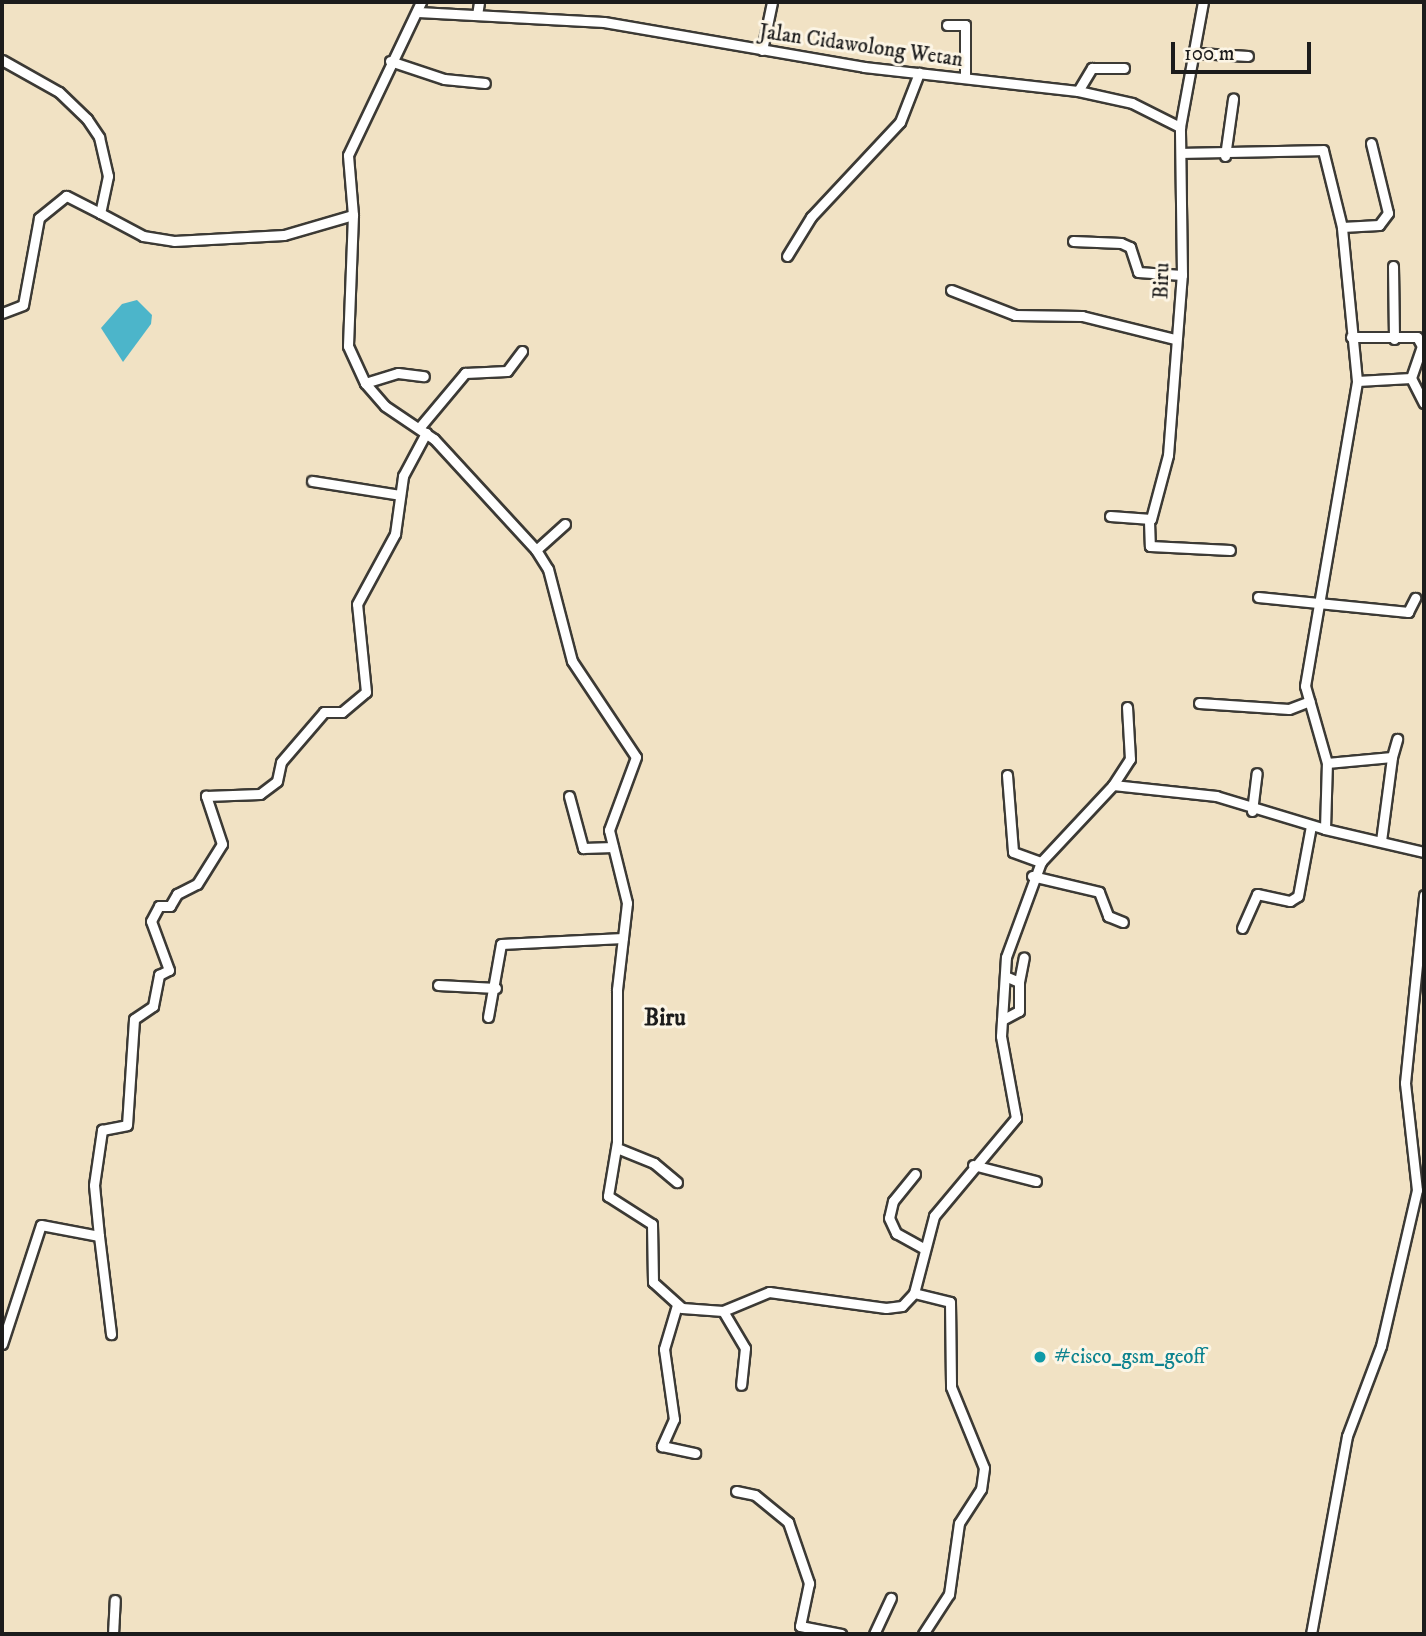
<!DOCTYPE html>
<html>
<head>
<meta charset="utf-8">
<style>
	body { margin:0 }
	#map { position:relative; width:1426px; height:1636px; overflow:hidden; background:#f1e2c4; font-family:"IM FELL DW Pica",serif }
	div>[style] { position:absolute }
	.water>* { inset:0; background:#4cb5ca }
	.roads { filter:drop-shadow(2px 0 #3c3a35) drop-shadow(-2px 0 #3c3a35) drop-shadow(0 2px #3c3a35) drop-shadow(0 -2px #3c3a35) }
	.minor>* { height:9px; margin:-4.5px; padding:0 4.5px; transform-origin:4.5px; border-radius:4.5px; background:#fff }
	.dots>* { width:19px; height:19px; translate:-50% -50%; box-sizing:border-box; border:4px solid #fcf5e5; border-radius:50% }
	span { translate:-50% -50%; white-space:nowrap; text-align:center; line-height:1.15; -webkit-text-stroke:6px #fcf5e5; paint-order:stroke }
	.street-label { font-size:21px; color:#1c1c1c }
	.culture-label { font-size:21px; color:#0d838f }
	.left { translate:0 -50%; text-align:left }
	.quarter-label { font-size:24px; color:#1c1c1c; font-weight:700 }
	.frame { position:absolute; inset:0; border:4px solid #1c1c1c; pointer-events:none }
	.scale { position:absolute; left:1171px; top:42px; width:140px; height:32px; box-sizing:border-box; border:4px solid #1c1c1c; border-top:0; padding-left:9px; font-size:21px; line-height:24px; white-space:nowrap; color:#1c1c1c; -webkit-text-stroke:5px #fcf5e5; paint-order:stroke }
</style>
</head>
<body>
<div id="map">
	<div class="water">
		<i style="clip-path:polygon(137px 300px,152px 315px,151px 324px,123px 362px,101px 328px,122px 304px)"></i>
	</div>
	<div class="roads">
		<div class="minor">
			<i style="left:418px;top:12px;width:186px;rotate:3.1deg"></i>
			<i style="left:604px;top:22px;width:264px;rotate:9.8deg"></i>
			<i style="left:864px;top:67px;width:215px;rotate:6.4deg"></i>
			<i style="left:1078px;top:91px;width:55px;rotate:12.5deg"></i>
			<i style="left:1132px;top:103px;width:54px;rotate:26.6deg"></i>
			<i style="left:477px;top:15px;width:13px;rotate:-81deg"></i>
			<i style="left:947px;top:25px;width:18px"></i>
			<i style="left:965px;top:25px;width:53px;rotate:90deg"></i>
			<i style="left:762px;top:50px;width:49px;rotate:-78.2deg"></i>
			<i style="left:1198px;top:53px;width:50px;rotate:3.4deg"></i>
			<i style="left:2px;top:60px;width:65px;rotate:29.3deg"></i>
			<i style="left:59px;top:92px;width:39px;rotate:44deg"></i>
			<i style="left:87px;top:119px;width:22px;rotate:56deg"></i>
			<i style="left:99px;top:137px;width:40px;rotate:77deg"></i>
			<i style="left:108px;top:176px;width:38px;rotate:102deg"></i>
			<i style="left:100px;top:213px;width:38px;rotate:-153deg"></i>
			<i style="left:66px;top:196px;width:35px;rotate:141deg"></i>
			<i style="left:39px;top:218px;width:88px;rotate:100.4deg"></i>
			<i style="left:23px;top:305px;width:22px;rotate:159deg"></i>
			<i style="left:390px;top:61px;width:57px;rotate:18.4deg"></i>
			<i style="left:444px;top:79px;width:41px;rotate:5.6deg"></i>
			<i style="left:1078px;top:91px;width:27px;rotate:-59deg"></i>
			<i style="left:1092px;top:68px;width:32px"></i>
			<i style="left:1225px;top:156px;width:58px;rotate:-82deg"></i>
			<i style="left:100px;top:213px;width:49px;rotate:28.1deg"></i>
			<i style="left:143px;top:236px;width:31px;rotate:9deg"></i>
			<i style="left:174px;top:241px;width:110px;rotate:-3.1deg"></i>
			<i style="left:284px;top:235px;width:72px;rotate:-16.2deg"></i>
			<i style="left:353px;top:215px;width:60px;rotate:-94.8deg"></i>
			<i style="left:348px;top:155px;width:170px;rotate:-64.5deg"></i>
			<i style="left:353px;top:215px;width:131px;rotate:92.2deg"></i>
			<i style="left:348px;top:346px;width:41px;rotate:65.3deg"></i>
			<i style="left:365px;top:383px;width:30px;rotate:49deg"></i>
			<i style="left:385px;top:406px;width:59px;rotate:34deg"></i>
			<i style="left:434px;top:439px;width:151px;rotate:47.4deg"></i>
			<i style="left:536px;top:550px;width:22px;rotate:58deg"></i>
			<i style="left:548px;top:569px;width:95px;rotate:75.4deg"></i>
			<i style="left:572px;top:661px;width:115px;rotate:56.3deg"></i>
			<i style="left:636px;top:757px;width:78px;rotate:110.3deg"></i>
			<i style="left:609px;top:830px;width:75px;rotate:76.1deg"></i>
			<i style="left:627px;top:903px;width:88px;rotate:96.6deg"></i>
			<i style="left:617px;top:990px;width:152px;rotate:90deg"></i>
			<i style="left:617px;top:1142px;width:55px;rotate:99.5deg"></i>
			<i style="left:608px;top:1196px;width:52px;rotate:32.5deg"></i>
			<i style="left:652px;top:1224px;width:58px;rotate:89deg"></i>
			<i style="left:653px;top:1282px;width:39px;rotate:42deg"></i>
			<i style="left:682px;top:1308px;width:41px;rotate:4.2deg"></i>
			<i style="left:723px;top:1311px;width:50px;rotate:-22.4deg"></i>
			<i style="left:769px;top:1292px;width:118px;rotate:7.8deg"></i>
			<i style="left:886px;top:1308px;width:16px;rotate:-7deg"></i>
			<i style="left:902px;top:1306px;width:18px;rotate:-47deg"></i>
			<i style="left:914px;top:1293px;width:80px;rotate:-75.4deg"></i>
			<i style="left:934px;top:1216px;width:128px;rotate:-50.1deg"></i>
			<i style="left:1016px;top:1118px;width:83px;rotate:-100.4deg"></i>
			<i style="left:1001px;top:1036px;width:79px;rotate:-86.4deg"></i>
			<i style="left:1006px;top:957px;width:101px;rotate:-69.8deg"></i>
			<i style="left:1041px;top:862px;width:105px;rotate:-46.9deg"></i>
			<i style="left:1113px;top:785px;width:104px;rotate:6.1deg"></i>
			<i style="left:1216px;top:796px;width:114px;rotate:16.8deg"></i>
			<i style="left:1325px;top:829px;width:66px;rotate:-88.3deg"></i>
			<i style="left:1327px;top:763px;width:80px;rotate:-105.9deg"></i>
			<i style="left:1305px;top:686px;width:309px;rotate:-80.3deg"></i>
			<i style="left:1357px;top:381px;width:155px;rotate:-95.6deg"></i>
			<i style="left:1342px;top:227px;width:79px;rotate:-103.9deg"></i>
			<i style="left:1323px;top:150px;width:141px;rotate:178.8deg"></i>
			<i style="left:1342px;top:227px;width:37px;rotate:-3deg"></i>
			<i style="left:1379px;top:225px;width:15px;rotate:-53deg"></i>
			<i style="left:1388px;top:213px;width:72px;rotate:-103.7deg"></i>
			<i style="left:1073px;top:241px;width:48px;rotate:2.4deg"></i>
			<i style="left:1121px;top:243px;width:10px;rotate:24deg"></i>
			<i style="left:1130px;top:247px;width:26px;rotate:72deg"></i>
			<i style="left:1138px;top:272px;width:44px;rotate:3.9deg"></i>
			<i style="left:787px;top:256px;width:46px;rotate:-58.4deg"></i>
			<i style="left:811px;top:217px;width:130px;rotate:-46.9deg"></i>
			<i style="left:900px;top:122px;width:53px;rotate:-68.8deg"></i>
			<i style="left:1393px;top:266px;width:73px;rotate:89.2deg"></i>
			<i style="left:951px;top:290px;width:69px;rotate:21.3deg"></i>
			<i style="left:1015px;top:315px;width:67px;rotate:0.9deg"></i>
			<i style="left:1082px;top:316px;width:96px;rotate:13.9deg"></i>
			<i style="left:1351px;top:337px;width:66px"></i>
			<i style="left:1417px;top:337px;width:10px;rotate:61deg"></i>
			<i style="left:1422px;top:346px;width:34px;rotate:109deg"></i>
			<i style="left:1357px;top:381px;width:54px;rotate:-3.2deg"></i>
			<i style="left:1411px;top:378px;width:28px;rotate:63deg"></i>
			<i style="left:365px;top:383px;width:34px;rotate:-17deg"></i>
			<i style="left:398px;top:373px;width:26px;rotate:7deg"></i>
			<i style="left:419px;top:428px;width:72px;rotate:-50.1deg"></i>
			<i style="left:465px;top:373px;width:42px;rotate:-2.7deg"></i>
			<i style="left:507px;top:371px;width:25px;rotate:-53deg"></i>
			<i style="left:312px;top:481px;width:89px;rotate:9deg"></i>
			<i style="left:1110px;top:516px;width:41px;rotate:4.2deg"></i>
			<i style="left:1151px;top:519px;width:66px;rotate:-75.1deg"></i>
			<i style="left:1168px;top:455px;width:181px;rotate:-85.6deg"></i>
			<i style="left:1182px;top:275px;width:148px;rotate:-90.8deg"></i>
			<i style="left:1180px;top:127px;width:127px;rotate:-79.6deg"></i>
			<i style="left:1149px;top:521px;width:25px;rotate:88deg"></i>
			<i style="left:1150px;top:546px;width:80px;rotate:2.9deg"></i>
			<i style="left:536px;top:550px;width:39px;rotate:-42deg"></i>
			<i style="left:1258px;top:597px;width:151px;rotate:5.7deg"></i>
			<i style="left:1408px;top:612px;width:16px;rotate:-63deg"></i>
			<i style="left:1199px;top:703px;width:90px;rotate:3.8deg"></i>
			<i style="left:1289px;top:709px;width:22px;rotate:-21deg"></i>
			<i style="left:1327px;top:763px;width:65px;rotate:-5.3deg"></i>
			<i style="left:1392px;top:757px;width:19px;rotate:-74deg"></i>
			<i style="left:1007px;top:775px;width:77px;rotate:85.5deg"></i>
			<i style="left:1013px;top:852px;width:30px;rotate:20deg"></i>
			<i style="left:1113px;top:785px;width:31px;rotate:-57deg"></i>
			<i style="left:1130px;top:759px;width:52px;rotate:-93.3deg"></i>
			<i style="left:569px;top:796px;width:54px;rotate:74.9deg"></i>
			<i style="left:583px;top:848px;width:30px;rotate:-2deg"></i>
			<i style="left:1252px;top:811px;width:38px;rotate:-83deg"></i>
			<i style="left:1325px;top:829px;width:102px;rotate:13.1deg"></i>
			<i style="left:1381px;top:841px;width:85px;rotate:-82.5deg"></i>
			<i style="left:1032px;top:876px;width:69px;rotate:13.4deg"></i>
			<i style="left:1099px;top:892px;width:26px;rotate:69deg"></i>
			<i style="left:1108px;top:916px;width:16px;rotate:22deg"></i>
			<i style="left:1242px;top:928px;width:37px;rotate:-66deg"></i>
			<i style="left:1257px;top:894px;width:34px;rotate:12deg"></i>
			<i style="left:1290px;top:901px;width:9px;rotate:-32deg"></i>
			<i style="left:1298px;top:896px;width:71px;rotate:-79.5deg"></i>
			<i style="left:1019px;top:982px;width:25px;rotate:-79deg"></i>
			<i style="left:438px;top:985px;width:58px;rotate:3deg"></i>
			<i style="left:488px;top:1017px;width:74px;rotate:-79.9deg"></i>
			<i style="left:501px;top:944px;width:122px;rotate:-2.8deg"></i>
			<i style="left:1002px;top:1020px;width:19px;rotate:-28deg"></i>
			<i style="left:1019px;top:1011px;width:29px;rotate:-90deg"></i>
			<i style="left:1019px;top:982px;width:15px;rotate:-157deg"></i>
			<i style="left:617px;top:1148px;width:40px;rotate:22deg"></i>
			<i style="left:654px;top:1163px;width:30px;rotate:40deg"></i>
			<i style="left:973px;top:1165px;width:65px;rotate:14.3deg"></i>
			<i style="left:915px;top:1174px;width:35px;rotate:129deg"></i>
			<i style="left:893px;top:1201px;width:17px;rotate:103deg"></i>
			<i style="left:889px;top:1218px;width:17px;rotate:65deg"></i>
			<i style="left:896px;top:1233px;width:31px;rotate:29deg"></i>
			<i style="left:99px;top:1236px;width:51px;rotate:-95.6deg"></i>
			<i style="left:94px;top:1185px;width:56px;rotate:-81.7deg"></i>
			<i style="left:102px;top:1130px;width:25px;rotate:-11deg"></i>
			<i style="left:127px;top:1125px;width:106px;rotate:-86.2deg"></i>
			<i style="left:134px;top:1019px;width:23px;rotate:-34deg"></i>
			<i style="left:153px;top:1006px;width:32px;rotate:-79deg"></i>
			<i style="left:159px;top:975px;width:11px;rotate:-27deg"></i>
			<i style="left:169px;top:970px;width:52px;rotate:-110.2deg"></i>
			<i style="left:151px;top:921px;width:17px;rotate:-62deg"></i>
			<i style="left:159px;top:906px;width:11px"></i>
			<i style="left:170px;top:906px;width:14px;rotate:-60deg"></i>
			<i style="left:177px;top:894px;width:22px;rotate:-27deg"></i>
			<i style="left:197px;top:884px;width:47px;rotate:-58deg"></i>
			<i style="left:222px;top:844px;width:51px;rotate:-108.4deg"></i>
			<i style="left:206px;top:796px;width:54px;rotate:-2.1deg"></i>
			<i style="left:260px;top:794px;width:21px;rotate:-37deg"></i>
			<i style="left:277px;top:781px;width:19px;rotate:-78deg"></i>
			<i style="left:281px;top:762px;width:66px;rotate:-49.3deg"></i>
			<i style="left:324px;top:712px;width:18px"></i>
			<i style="left:342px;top:712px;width:31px;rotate:-40deg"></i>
			<i style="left:366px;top:692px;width:88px;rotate:-95.8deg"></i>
			<i style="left:357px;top:604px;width:80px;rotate:-61.5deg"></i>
			<i style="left:395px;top:534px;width:59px;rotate:-82.1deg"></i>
			<i style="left:403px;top:476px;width:49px;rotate:-61.9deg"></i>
			<i style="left:914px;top:1293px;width:37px;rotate:14deg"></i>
			<i style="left:950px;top:1302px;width:85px;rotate:89.3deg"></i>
			<i style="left:951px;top:1387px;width:87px;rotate:67.8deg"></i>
			<i style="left:984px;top:1468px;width:21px;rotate:98deg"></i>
			<i style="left:981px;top:1489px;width:40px;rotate:122.9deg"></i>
			<i style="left:959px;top:1523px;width:72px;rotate:98deg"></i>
			<i style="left:949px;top:1594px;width:48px;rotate:123deg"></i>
			<i style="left:677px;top:1305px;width:46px;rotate:106.5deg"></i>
			<i style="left:664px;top:1349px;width:71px;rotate:81.9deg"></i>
			<i style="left:674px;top:1419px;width:30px;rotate:114deg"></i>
			<i style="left:662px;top:1446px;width:34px;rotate:12deg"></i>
			<i style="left:723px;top:1311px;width:43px;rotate:59.3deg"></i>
			<i style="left:745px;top:1348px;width:37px;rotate:96deg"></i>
			<i style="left:2px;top:1344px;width:125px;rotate:-71.9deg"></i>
			<i style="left:41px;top:1225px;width:59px;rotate:10.7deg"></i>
			<i style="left:99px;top:1236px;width:99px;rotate:83deg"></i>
			<i style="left:736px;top:1491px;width:19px;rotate:12deg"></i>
			<i style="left:755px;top:1495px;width:43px;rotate:39.3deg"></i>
			<i style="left:788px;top:1522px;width:65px;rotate:71deg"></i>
			<i style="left:809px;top:1583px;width:44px;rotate:101.8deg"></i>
			<i style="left:800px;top:1626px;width:42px;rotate:11deg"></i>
			<i style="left:113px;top:1634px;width:34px;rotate:-87deg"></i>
			<i style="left:874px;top:1634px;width:40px;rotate:-65deg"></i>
			<i style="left:1311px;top:1634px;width:201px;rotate:-79.7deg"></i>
			<i style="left:1347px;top:1436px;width:96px;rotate:-69.3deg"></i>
			<i style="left:1381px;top:1346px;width:160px;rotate:-77deg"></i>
			<i style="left:1417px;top:1190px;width:108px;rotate:-96.4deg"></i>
			<i style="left:1405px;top:1083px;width:189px;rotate:-84.2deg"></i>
		</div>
	</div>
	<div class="dots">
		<i style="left:1040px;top:1357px;background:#0f9aa8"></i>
	</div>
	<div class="street-label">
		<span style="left:861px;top:46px;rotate:8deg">Jalan Cidawolong Wetan</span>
		<span style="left:1162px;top:281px;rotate:-88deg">Biru</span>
	</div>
	<div class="culture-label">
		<span class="left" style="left:1054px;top:1357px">#cisco_gsm_geoff</span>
	</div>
	<div class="quarter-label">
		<span style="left:665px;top:1019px">Biru</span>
	</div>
	<div class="frame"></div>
	<div class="scale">100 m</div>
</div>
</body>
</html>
